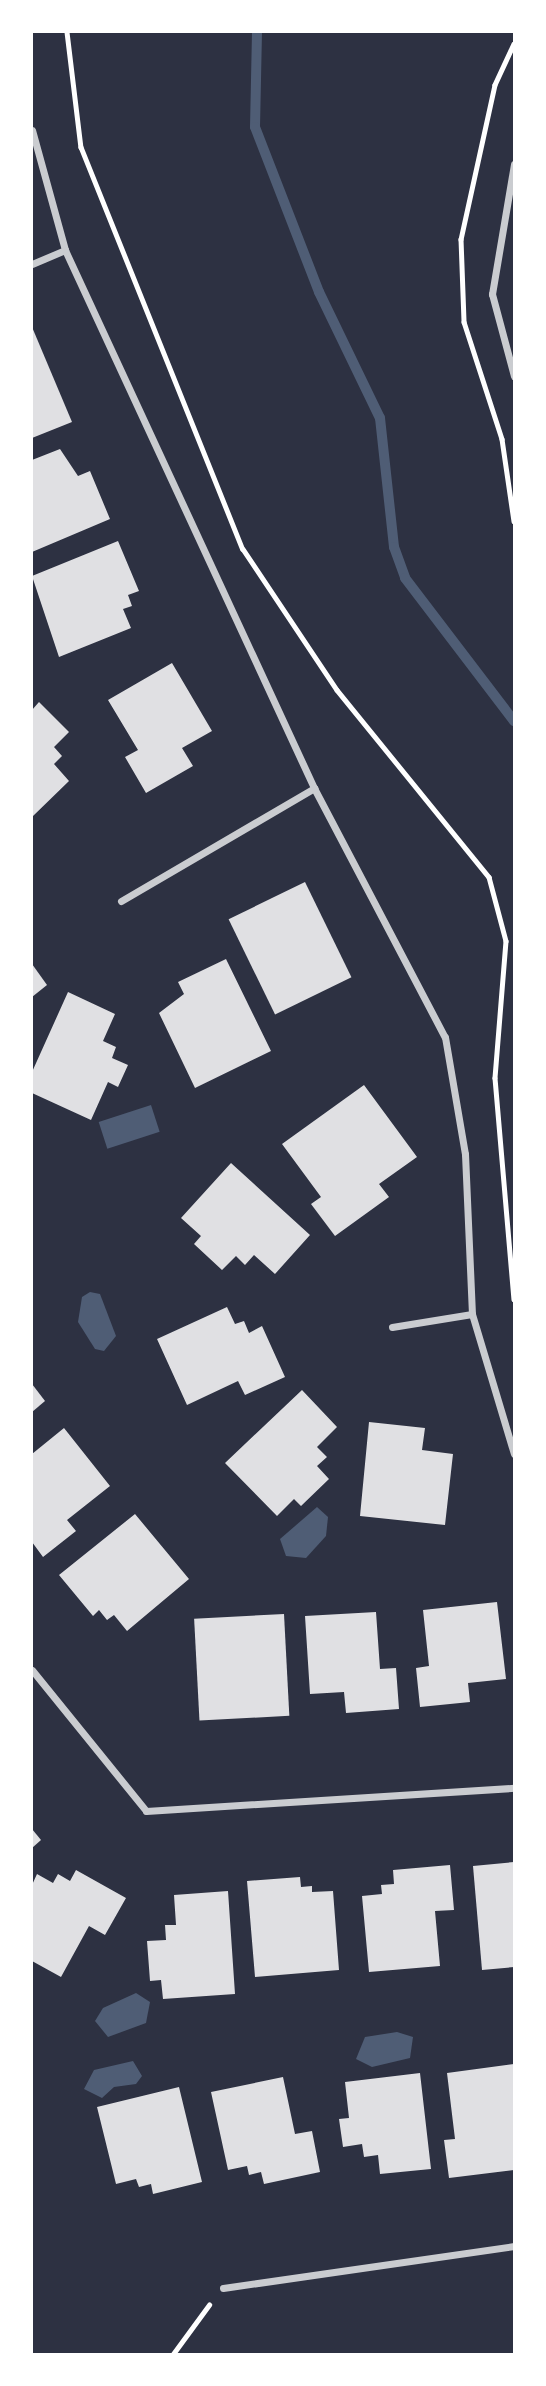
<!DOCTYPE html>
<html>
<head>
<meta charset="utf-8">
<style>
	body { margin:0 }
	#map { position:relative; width:546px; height:2386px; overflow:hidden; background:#2d3142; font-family:"Sofia Sans Condensed",sans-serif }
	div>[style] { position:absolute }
	.water>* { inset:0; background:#4f5d75; transform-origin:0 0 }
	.stream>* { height:10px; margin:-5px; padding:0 5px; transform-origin:5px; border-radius:5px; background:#4f5d75 }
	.building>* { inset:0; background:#e0e0e3; transform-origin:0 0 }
	.path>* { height:4.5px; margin:-2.25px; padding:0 2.25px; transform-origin:2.25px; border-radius:2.25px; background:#fff }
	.minor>* { height:7px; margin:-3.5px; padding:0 3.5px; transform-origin:3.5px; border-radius:3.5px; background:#caccd0 }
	span { translate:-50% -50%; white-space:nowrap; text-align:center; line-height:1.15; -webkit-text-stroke:5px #fff; paint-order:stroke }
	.frame { position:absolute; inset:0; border:33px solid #fff; pointer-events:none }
</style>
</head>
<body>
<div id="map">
	<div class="water">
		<i style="left:151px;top:1105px;width:28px;height:55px;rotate:72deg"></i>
		<i style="clip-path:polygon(90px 1292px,100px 1294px,116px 1336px,104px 1351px,95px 1349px,78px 1322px,82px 1297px)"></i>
		<i style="clip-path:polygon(317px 1507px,328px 1517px,326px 1536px,306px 1558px,286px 1556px,280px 1539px)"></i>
		<i style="clip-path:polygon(136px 1993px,150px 2002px,146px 2023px,108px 2037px,95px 2021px,103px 2008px)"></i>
		<i style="clip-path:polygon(397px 2032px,413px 2037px,410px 2058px,372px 2067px,356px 2059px,365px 2037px)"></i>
		<i style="clip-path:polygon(133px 2061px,142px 2076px,136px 2084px,114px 2087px,102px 2098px,84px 2089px,94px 2070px)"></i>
	</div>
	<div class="stream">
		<i style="left:257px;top:32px;width:95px;rotate:91.2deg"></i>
		<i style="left:255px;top:127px;width:177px;rotate:68.8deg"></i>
		<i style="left:319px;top:292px;width:140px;rotate:64.2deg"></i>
		<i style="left:380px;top:418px;width:130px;rotate:83.8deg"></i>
		<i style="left:394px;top:547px;width:33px;rotate:70deg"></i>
		<i style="left:405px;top:578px;width:180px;rotate:52.7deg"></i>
	</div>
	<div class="building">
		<i style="clip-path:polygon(32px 327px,72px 422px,32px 438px)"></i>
		<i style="clip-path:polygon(60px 449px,78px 476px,90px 471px,110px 519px,32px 552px,32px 460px)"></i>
		<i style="clip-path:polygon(118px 541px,139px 591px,128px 595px,132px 606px,123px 609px,131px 628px,59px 657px,32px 576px)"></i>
		<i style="clip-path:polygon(172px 663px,212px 731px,182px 748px,193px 766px,146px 793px,125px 757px,138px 750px,108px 700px)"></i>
		<i style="clip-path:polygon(39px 702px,69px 732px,54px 747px,62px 756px,54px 764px,69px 781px,32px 817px,32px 710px)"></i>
		<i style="left:305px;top:882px;width:106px;height:85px;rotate:64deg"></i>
		<i style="clip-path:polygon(226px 959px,271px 1051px,195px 1088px,159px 1013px,184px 994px,178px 982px)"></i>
		<i style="clip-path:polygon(32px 964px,47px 985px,32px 997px)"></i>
		<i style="clip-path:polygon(68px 992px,115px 1014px,103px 1041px,116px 1047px,112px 1058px,128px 1065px,118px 1087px,108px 1082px,91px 1120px,32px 1093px,32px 1072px)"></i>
		<i style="clip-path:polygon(364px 1085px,417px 1157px,379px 1184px,389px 1197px,335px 1236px,311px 1204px,321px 1197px,282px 1144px)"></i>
		<i style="clip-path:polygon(231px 1163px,310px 1235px,275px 1274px,254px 1255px,245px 1265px,236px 1256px,222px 1270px,194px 1244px,201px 1236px,181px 1218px)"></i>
		<i style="clip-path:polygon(227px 1307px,235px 1324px,244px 1321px,249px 1333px,262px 1326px,285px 1377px,245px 1395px,238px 1381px,187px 1405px,157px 1339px)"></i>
		<i style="clip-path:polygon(32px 1384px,45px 1401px,32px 1412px)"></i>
		<i style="clip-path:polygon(302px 1390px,337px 1427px,317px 1447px,327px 1457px,317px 1466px,329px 1479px,301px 1506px,294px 1499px,277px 1516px,225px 1463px)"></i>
		<i style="clip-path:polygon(369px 1422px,425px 1428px,422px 1450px,453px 1454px,445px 1525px,360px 1516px)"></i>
		<i style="clip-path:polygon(64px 1428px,110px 1486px,67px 1520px,76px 1531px,43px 1557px,32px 1542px,32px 1454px)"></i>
		<i style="clip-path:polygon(135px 1514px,189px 1579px,127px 1631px,114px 1615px,107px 1620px,99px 1610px,93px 1616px,59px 1575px)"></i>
		<i style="clip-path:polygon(497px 1602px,506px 1679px,468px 1683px,470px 1702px,420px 1707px,416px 1668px,429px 1666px,423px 1610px)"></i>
		<i style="clip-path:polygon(376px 1612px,380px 1669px,396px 1668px,399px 1709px,346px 1713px,344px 1692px,310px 1694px,305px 1616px)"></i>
		<i style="left:284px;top:1614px;width:102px;height:90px;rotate:87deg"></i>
		<i style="clip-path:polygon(32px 1829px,41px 1840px,32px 1848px)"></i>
		<i style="clip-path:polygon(514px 1862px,514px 1967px,482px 1970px,473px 1866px)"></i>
		<i style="clip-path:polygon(450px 1865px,454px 1910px,435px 1911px,440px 1966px,369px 1972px,362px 1896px,382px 1894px,381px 1885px,394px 1884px,393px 1870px)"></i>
		<i style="clip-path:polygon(76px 1870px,126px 1898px,105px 1935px,89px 1926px,61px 1977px,32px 1961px,32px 1885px,37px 1874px,53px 1883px,58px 1874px,70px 1881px)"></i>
		<i style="clip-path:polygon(300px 1877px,301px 1887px,312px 1886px,312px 1892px,333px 1891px,339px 1970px,255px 1977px,247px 1881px)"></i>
		<i style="clip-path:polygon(228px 1891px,235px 1994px,163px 1999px,161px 1980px,150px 1981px,147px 1941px,166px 1940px,165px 1925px,176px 1925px,174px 1895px)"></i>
		<i style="clip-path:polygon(514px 2064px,514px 2170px,449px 2178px,444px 2140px,455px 2139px,447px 2073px)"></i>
		<i style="clip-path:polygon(420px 2073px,431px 2169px,380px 2174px,378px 2155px,364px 2157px,362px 2144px,343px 2147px,339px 2119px,349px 2118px,345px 2082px)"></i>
		<i style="clip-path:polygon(283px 2077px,295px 2134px,312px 2131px,320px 2172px,264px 2184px,261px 2172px,249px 2175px,247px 2166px,228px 2170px,211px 2092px)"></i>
		<i style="clip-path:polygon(179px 2087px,202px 2182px,153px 2194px,151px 2184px,139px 2187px,136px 2179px,116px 2184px,97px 2107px)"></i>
	</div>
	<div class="path">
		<i style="left:67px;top:32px;width:116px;rotate:83.1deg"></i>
		<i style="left:81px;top:147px;width:433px;rotate:68.1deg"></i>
		<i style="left:243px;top:549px;width:169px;rotate:56.3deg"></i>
		<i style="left:337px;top:690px;width:241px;rotate:50.9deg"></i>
		<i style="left:489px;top:877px;width:66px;rotate:75.1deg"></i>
		<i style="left:506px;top:941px;width:137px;rotate:94.6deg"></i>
		<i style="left:495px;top:1078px;width:222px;rotate:85.1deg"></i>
		<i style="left:514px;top:44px;width:45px;rotate:114.9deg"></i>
		<i style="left:495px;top:85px;width:158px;rotate:102.4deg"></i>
		<i style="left:461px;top:239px;width:83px;rotate:87.9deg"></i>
		<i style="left:464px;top:322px;width:123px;rotate:72deg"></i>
		<i style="left:502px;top:439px;width:83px;rotate:81.7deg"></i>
		<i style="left:173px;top:2354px;width:61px;rotate:-53.7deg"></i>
	</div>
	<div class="minor">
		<i style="left:32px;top:130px;width:124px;rotate:74.6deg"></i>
		<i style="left:65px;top:250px;width:593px;rotate:65.16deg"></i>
		<i style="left:314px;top:788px;width:281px;rotate:62.3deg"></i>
		<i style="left:445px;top:1037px;width:119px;rotate:80.3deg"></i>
		<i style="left:465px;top:1154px;width:160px;rotate:87.5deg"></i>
		<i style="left:472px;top:1314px;width:146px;rotate:73.3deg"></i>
		<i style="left:514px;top:164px;width:132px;rotate:99.6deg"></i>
		<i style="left:492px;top:294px;width:85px;rotate:75deg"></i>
		<i style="left:32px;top:264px;width:36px;rotate:-23deg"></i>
		<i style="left:121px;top:901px;width:224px;rotate:-30.3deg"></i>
		<i style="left:392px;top:1327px;width:81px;rotate:-9.2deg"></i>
		<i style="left:32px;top:1670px;width:181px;rotate:51deg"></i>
		<i style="left:146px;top:1811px;width:369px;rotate:-3.6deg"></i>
		<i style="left:223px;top:2288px;width:294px;rotate:-8.2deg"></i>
	</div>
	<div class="frame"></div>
</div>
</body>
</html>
